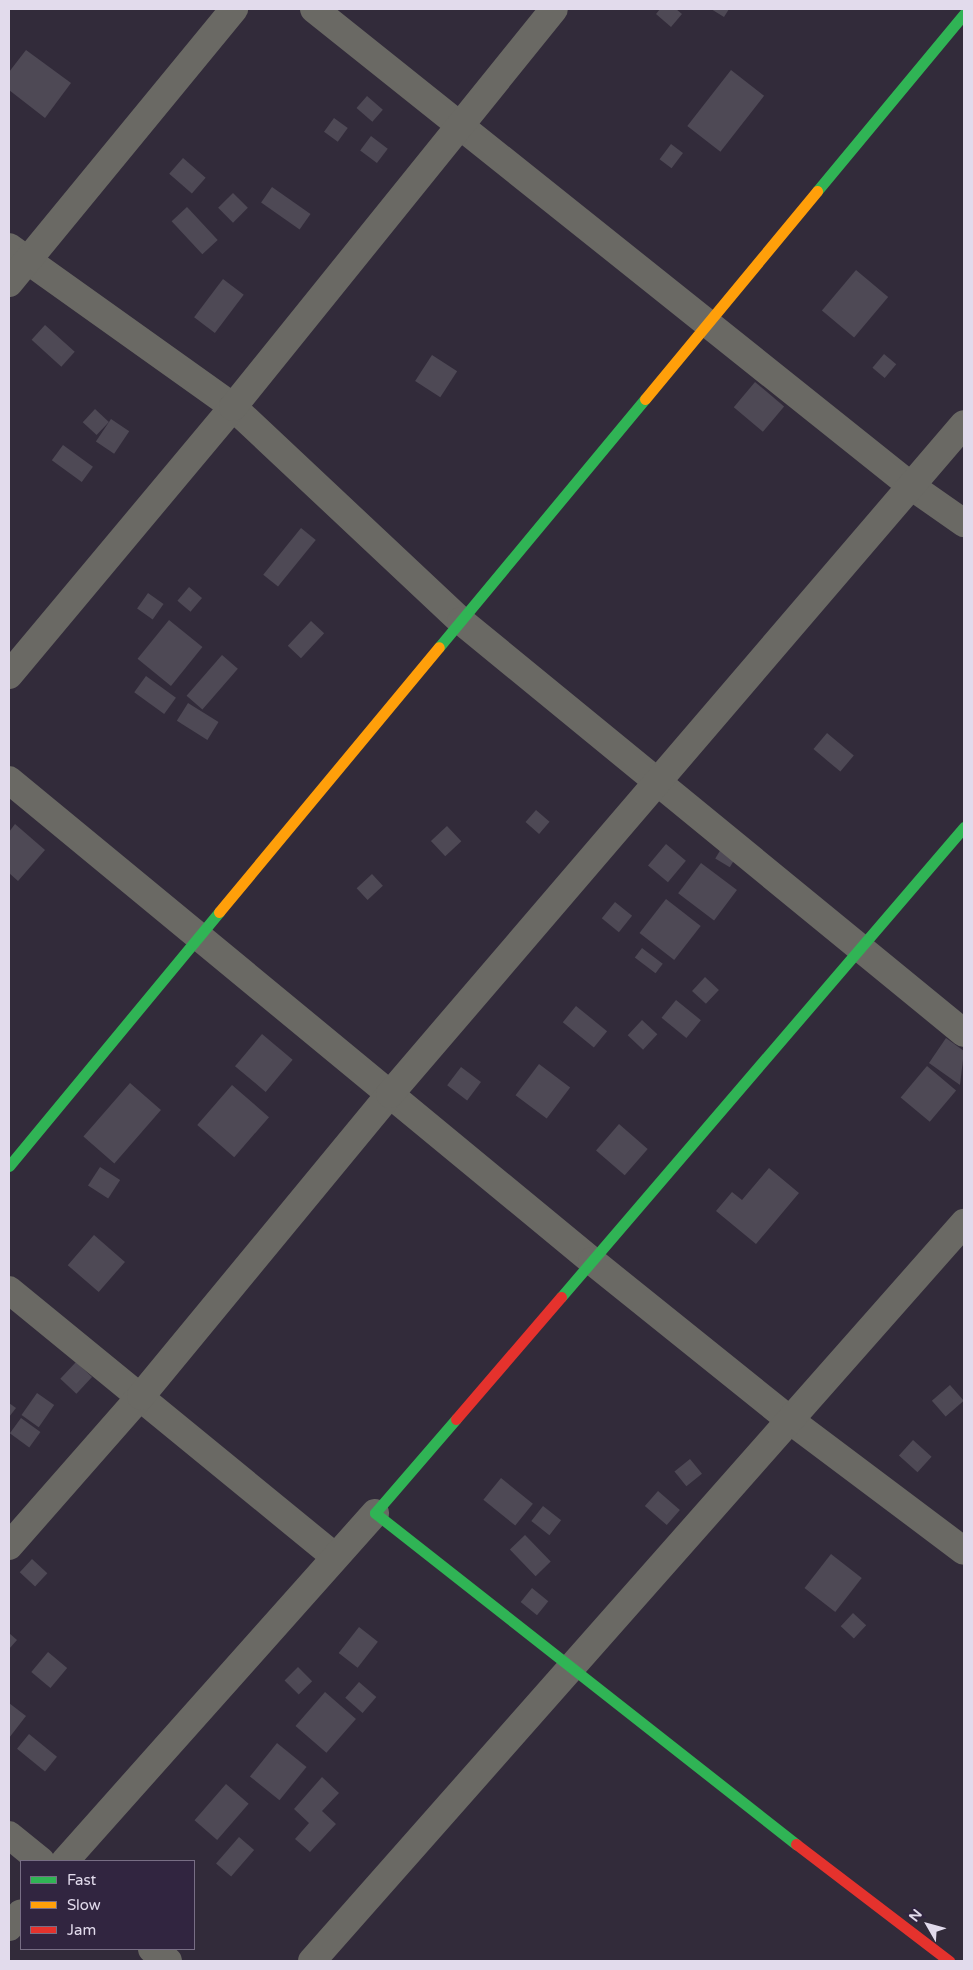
<!DOCTYPE html>
<html>
<head>
<meta charset="utf-8">
<style>
	body { margin:0 }
	#map { position:relative; width:973px; height:1970px; overflow:hidden; background:#322b3a; font-family:"Varela Round",sans-serif }
	div>[style] { position:absolute }
	.building>* { inset:0; background:#4e4955; transform-origin:0 0 }
	.street>* { height:28px; margin:-14px; padding:0 14px; transform-origin:14px; border-radius:14px; background:#6a6964 }
	.fast>* { height:11px; margin:-5.5px; padding:0 5.5px; transform-origin:5.5px; border-radius:5.5px; background:#30b455 }
	.slow>* { height:11px; margin:-5.5px; padding:0 5.5px; transform-origin:5.5px; border-radius:5.5px; background:#ff9f0a }
	.jam>* { height:11px; margin:-5.5px; padding:0 5.5px; transform-origin:5.5px; border-radius:5.5px; background:#e5322d }
	span { translate:-50% -50%; white-space:nowrap; text-align:center; line-height:1.15; -webkit-text-stroke:5px #312540; paint-order:stroke }
	.frame { position:absolute; inset:0; border:10px solid #e2dbec; pointer-events:none }
	.legend { position:absolute; left:20px; top:1860px; width:175px; height:90px; box-sizing:border-box; background:#312540; border:1px solid #786e85; margin:0; padding:6px 9px; list-style:none; font-size:15px; color:#e2dbec }
	.legend li { display:flex; align-items:center; gap:10px; height:25px }
	.legend b { width:25px; border:1px solid #786e85 }
	.north { position:absolute; left:903px; top:1900px; width:50px; height:50px; -webkit-text-stroke:4px #312540; paint-order:stroke; rotate:308deg; font-size:14px; font-weight:700; line-height:20px; text-align:center; color:#e2dbec }
	.north::after { content:''; display:block; margin:auto; width:18px; height:22px; background:#e2dbec; clip-path:polygon(50% 0,100% 100%,50% 72%,0 100%) }
</style>
</head>
<body>
<div id="map">
	<div class="building">
		<i style="clip-path:polygon(660px 9px,676px 9px,682px 14px,671px 27px,656px 14px)"></i>
		<i style="clip-path:polygon(711px 9px,729px 9px,724px 17px)"></i>
		<i style="clip-path:polygon(26px 50px,71px 83px,45px 118px,9px 90px,9px 72px)"></i>
		<i style="left:731px;top:70px;width:42px;height:71px;rotate:38deg"></i>
		<i style="left:367px;top:96px;width:21px;height:16px;rotate:41deg"></i>
		<i style="left:334px;top:118px;width:17px;height:17px;rotate:36deg"></i>
		<i style="left:371px;top:136px;width:21px;height:18px;rotate:37deg"></i>
		<i style="left:671px;top:144px;width:15px;height:19px;rotate:37deg"></i>
		<i style="left:183px;top:158px;width:30px;height:21px;rotate:41deg"></i>
		<i style="left:272px;top:187px;width:47px;height:19px;rotate:35deg"></i>
		<i style="left:233px;top:193px;width:21px;height:21px;rotate:45deg"></i>
		<i style="left:187px;top:207px;width:45px;height:21px;rotate:47deg"></i>
		<i style="left:856px;top:270px;width:42px;height:53px;rotate:40deg"></i>
		<i style="left:223px;top:279px;width:26px;height:48px;rotate:37deg"></i>
		<i style="left:45px;top:325px;width:40px;height:20px;rotate:42deg"></i>
		<i style="left:884px;top:354px;width:16px;height:18px;rotate:40deg"></i>
		<i style="left:432px;top:355px;width:30px;height:31px;rotate:33deg"></i>
		<i style="left:755px;top:382px;width:38px;height:33px;rotate:40deg"></i>
		<i style="left:95px;top:409px;width:19px;height:18px;rotate:43deg"></i>
		<i style="left:111px;top:419px;width:22px;height:27px;rotate:34deg"></i>
		<i style="left:63px;top:445px;width:37px;height:19px;rotate:36deg"></i>
		<i style="left:301px;top:528px;width:19px;height:60px;rotate:39deg"></i>
		<i style="left:189px;top:587px;width:17px;height:18px;rotate:40deg"></i>
		<i style="left:148px;top:593px;width:19px;height:19px;rotate:35deg"></i>
		<i style="left:169px;top:620px;width:43px;height:50px;rotate:39deg"></i>
		<i style="left:311px;top:621px;width:18px;height:34px;rotate:43deg"></i>
		<i style="left:222px;top:655px;width:21px;height:54px;rotate:41deg"></i>
		<i style="left:146px;top:676px;width:37px;height:20px;rotate:36deg"></i>
		<i style="left:188px;top:703px;width:36px;height:21px;rotate:32deg"></i>
		<i style="left:827px;top:733px;width:35px;height:21px;rotate:40deg"></i>
		<i style="left:536px;top:810px;width:18px;height:16px;rotate:41deg"></i>
		<i style="clip-path:polygon(15px 824px,45px 850px,18px 881px,9px 873px,9px 832px)"></i>
		<i style="left:447px;top:826px;width:21px;height:22px;rotate:47deg"></i>
		<i style="left:666px;top:844px;width:26px;height:28px;rotate:40deg"></i>
		<i style="left:724px;top:844px;width:17px;height:17px;rotate:31deg"></i>
		<i style="left:701px;top:863px;width:45px;height:38px;rotate:37deg"></i>
		<i style="left:372px;top:874px;width:16px;height:21px;rotate:47deg"></i>
		<i style="left:666px;top:899px;width:44px;height:43px;rotate:38deg"></i>
		<i style="left:615px;top:902px;width:22px;height:21px;rotate:39deg"></i>
		<i style="left:642px;top:948px;width:26px;height:12px;rotate:37deg"></i>
		<i style="left:705px;top:977px;width:19px;height:19px;rotate:43deg"></i>
		<i style="left:676px;top:1000px;width:32px;height:23px;rotate:39deg"></i>
		<i style="left:576px;top:1006px;width:40px;height:21px;rotate:39deg"></i>
		<i style="left:642px;top:1020px;width:21px;height:21px;rotate:43deg"></i>
		<i style="left:262px;top:1034px;width:40px;height:42px;rotate:40deg"></i>
		<i style="clip-path:polygon(946px 1038px,964px 1051px,960px 1085px,929px 1063px)"></i>
		<i style="left:539px;top:1064px;width:39px;height:39px;rotate:37deg"></i>
		<i style="left:927px;top:1066px;width:38px;height:41px;rotate:40deg"></i>
		<i style="left:461px;top:1067px;width:25px;height:23px;rotate:37deg"></i>
		<i style="left:130px;top:1083px;width:41px;height:71px;rotate:41deg"></i>
		<i style="left:232px;top:1085px;width:49px;height:53px;rotate:41deg"></i>
		<i style="left:619px;top:1124px;width:38px;height:35px;rotate:41deg"></i>
		<i style="left:100px;top:1167px;width:24px;height:22px;rotate:33deg"></i>
		<i style="clip-path:polygon(769px 1168px,799px 1193px,756px 1244px,716px 1211px,732px 1192px,742px 1200px)"></i>
		<i style="left:94px;top:1235px;width:41px;height:40px;rotate:41deg"></i>
		<i style="left:76px;top:1362px;width:22px;height:23px;rotate:43deg"></i>
		<i style="left:950px;top:1385px;width:21px;height:24px;rotate:49deg"></i>
		<i style="left:37px;top:1393px;width:21px;height:27px;rotate:35deg"></i>
		<i style="clip-path:polygon(9px 1403px,16px 1408px,9px 1417px)"></i>
		<i style="left:21px;top:1418px;width:24px;height:19px;rotate:36deg"></i>
		<i style="left:913px;top:1440px;width:25px;height:21px;rotate:42deg"></i>
		<i style="left:690px;top:1459px;width:19px;height:20px;rotate:51deg"></i>
		<i style="left:501px;top:1478px;width:41px;height:28px;rotate:39deg"></i>
		<i style="left:658px;top:1491px;width:29px;height:20px;rotate:41deg"></i>
		<i style="left:543px;top:1506px;width:23px;height:19px;rotate:38deg"></i>
		<i style="left:525px;top:1535px;width:37px;height:21px;rotate:46deg"></i>
		<i style="left:831px;top:1554px;width:39px;height:43px;rotate:38deg"></i>
		<i style="left:32px;top:1559px;width:21px;height:18px;rotate:43deg"></i>
		<i style="left:532px;top:1588px;width:21px;height:18px;rotate:39deg"></i>
		<i style="left:853px;top:1613px;width:18px;height:18px;rotate:43deg"></i>
		<i style="left:359px;top:1627px;width:24px;height:33px;rotate:38deg"></i>
		<i style="clip-path:polygon(9px 1633px,17px 1640px,9px 1649px)"></i>
		<i style="left:48px;top:1652px;width:25px;height:26px;rotate:40deg"></i>
		<i style="left:298px;top:1667px;width:20px;height:19px;rotate:45deg"></i>
		<i style="left:359px;top:1682px;width:23px;height:21px;rotate:41deg"></i>
		<i style="left:325px;top:1692px;width:41px;height:45px;rotate:41deg"></i>
		<i style="clip-path:polygon(9px 1703px,26px 1716px,9px 1738px)"></i>
		<i style="left:29px;top:1734px;width:36px;height:19px;rotate:39deg"></i>
		<i style="left:277px;top:1743px;width:38px;height:43px;rotate:39deg"></i>
		<i style="clip-path:polygon(322px 1777px,339px 1793px,322px 1811px,336px 1824px,310px 1852px,295px 1839px,309px 1823px,294px 1809px)"></i>
		<i style="left:226px;top:1784px;width:30px;height:48px;rotate:41deg"></i>
		<i style="left:239px;top:1837px;width:20px;height:35px;rotate:41deg"></i>
	</div>
	<div class="street">
		<i style="left:314px;top:9px;width:764px;rotate:38.62deg"></i>
		<i style="left:911px;top:486px;width:65px;rotate:34.9deg"></i>
		<i style="left:9px;top:247px;width:275px;rotate:35.5deg"></i>
		<i style="left:233px;top:407px;width:313px;rotate:43.2deg"></i>
		<i style="left:461px;top:621px;width:650px;rotate:39.32deg"></i>
		<i style="left:9px;top:283px;width:355px;rotate:-50.6deg"></i>
		<i style="left:9px;top:675px;width:349px;rotate:-50.1deg"></i>
		<i style="left:233px;top:407px;width:511px;rotate:-51.11deg"></i>
		<i style="left:9px;top:780px;width:756px;rotate:39.52deg"></i>
		<i style="left:592px;top:1261px;width:255px;rotate:38.8deg"></i>
		<i style="left:791px;top:1421px;width:216px;rotate:36.9deg"></i>
		<i style="left:9px;top:1290px;width:419px;rotate:39.3deg"></i>
		<i style="left:9px;top:1546px;width:200px;rotate:-48.7deg"></i>
		<i style="left:141px;top:1396px;width:391px;rotate:-50.5deg"></i>
		<i style="left:390px;top:1094px;width:882px;rotate:-49.41deg"></i>
		<i style="left:9px;top:1835px;width:41px;rotate:39.1deg"></i>
		<i style="left:65px;top:1861px;width:466px;rotate:-48.3deg"></i>
		<i style="left:9px;top:1927px;width:18px;rotate:-49deg"></i>
		<i style="left:152px;top:1949px;width:20px;rotate:37deg"></i>
		<i style="left:312px;top:1961px;width:985px;rotate:-48.54deg"></i>
	</div>
	<div class="fast">
		<i style="left:817px;top:191px;width:230px;rotate:-50.3deg"></i>
		<i style="left:439px;top:647px;width:322px;rotate:-50.3deg"></i>
		<i style="left:9px;top:1166px;width:330px;rotate:-50.4deg"></i>
		<i style="left:561px;top:1297px;width:619px;rotate:-49.39deg"></i>
		<i style="left:456px;top:1419px;width:124px;rotate:130.8deg"></i>
		<i style="left:375px;top:1513px;width:536px;rotate:38.18deg"></i>
	</div>
	<div class="slow">
		<i style="left:645px;top:399px;width:270px;rotate:-50.4deg"></i>
		<i style="left:219px;top:912px;width:344px;rotate:-50.3deg"></i>
	</div>
	<div class="jam">
		<i style="left:456px;top:1419px;width:161px;rotate:-49.3deg"></i>
		<i style="left:796px;top:1844px;width:193px;rotate:37.4deg"></i>
	</div>
	<div class="frame"></div>
	<ul class="legend">
	<li><b style="height:6px;background:#30b455"></b>Fast</li>
	<li><b style="height:6px;background:#ff9f0a"></b>Slow</li>
	<li><b style="height:6px;background:#e5322d"></b>Jam</li>
	</ul>
	<div class="north">N</div>
</div>
</body>
</html>
